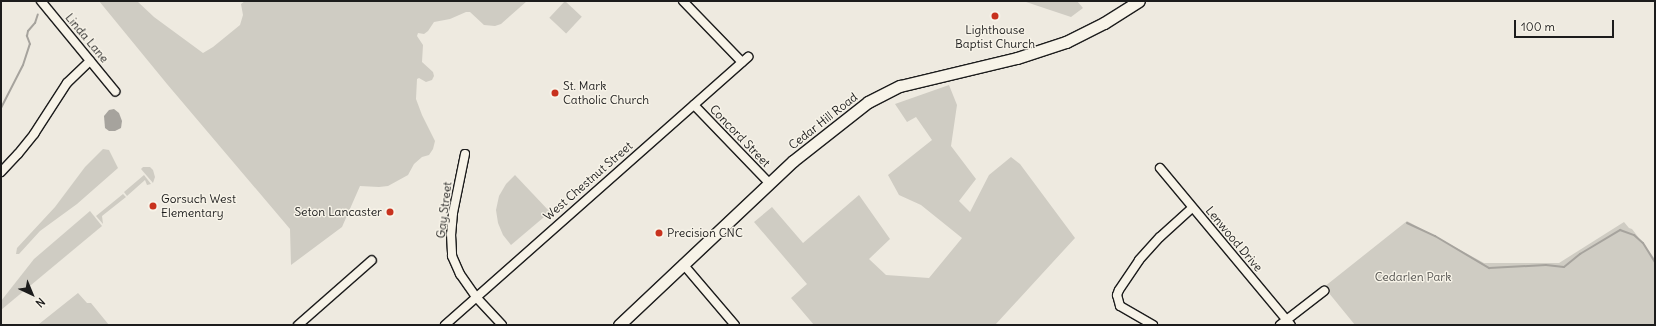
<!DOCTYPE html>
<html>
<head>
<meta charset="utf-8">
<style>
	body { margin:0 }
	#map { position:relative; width:1656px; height:326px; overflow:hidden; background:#eeeae0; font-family:Delius,sans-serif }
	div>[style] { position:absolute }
	.green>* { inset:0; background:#cfccc3; transform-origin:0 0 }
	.water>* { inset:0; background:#a6a39d }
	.stream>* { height:2px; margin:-1px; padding:0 1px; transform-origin:1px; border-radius:1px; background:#a6a39d }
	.roads { filter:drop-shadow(1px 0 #1c1c1c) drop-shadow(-1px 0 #1c1c1c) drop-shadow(0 1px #1c1c1c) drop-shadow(0 -1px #1c1c1c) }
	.minor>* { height:8px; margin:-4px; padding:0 4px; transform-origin:4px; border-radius:4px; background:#f7f3e8 }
	.major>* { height:11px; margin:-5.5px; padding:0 5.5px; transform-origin:5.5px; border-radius:5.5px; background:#f7f3e8 }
	.dots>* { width:11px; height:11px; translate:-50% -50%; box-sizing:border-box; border:2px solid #f7f3e8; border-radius:50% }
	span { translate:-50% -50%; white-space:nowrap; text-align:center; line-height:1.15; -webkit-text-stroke:3px #f7f3e8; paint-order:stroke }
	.poi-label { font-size:12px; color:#1c1c1c }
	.left { translate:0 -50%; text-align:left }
	.right { translate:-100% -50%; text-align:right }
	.street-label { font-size:12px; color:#1c1c1c }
	.park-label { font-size:12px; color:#52514e }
	.frame { position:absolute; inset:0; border:2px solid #1c1c1c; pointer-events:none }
	.north { position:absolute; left:12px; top:274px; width:40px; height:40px; -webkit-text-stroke:3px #f7f3e8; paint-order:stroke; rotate:136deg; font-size:11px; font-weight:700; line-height:16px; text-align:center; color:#1c1c1c }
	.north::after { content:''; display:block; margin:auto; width:14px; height:18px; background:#1c1c1c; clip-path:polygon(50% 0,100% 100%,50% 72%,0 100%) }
	.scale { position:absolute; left:1514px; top:20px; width:100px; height:18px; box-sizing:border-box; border:2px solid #1c1c1c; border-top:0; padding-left:5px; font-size:12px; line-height:14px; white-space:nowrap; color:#1c1c1c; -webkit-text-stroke:3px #f7f3e8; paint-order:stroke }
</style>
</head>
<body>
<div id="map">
	<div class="green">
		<i style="clip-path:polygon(99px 1px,137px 1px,154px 17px,203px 53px,213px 47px,240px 25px,243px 15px,241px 4px,245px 1px,527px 1px,501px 24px,495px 26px,484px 25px,470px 12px,466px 12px,450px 19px,434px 22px,428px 31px,424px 34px,418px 33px,417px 36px,423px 45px,422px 62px,433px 72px,434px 76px,432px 80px,426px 82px,419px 78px,417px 79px,416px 99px,422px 115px,435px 141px,433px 149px,429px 155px,422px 157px,414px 164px,408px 175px,388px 186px,379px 187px,360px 186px,342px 227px,291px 265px,290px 229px,167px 84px)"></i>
		<i style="left:565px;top:1px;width:23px;height:23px;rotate:43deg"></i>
		<i style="clip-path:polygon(1023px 1px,1077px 1px,1083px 8px,1071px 17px)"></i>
		<i style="clip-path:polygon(949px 85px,957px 105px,951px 146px,976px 179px,959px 201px,970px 212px,989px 175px,1011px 157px,1020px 164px,1075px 238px,995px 325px,814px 325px,791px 298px,807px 284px,754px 222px,772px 207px,803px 243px,859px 195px,890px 239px,869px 259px,886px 275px,929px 278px,962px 238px,921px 205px,899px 195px,888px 175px,932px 140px,916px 117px,907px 122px,895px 104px)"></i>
		<i style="clip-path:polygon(103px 149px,109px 150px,118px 168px,77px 204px,40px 231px,19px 254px,16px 254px,17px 248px,55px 207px,85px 167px)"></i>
		<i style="clip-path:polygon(143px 167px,150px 167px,153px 170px,155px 177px,153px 183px,141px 169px)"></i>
		<i style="clip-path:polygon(144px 175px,151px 184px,147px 185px,145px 180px,127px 196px,124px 192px)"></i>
		<i style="clip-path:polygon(515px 175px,550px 212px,511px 245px,503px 235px,498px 223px,496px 210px,499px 196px,506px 184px)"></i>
		<i style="clip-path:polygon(123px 194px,126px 197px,102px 216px,103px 224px,96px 216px)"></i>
		<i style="clip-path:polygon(90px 211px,102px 226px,1px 310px,1px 301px,34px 259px)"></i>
		<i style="clip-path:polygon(1407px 221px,1484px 263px,1559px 263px,1624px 222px,1629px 228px,1632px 229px,1655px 259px,1655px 325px,1355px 325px,1324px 287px)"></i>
		<i style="clip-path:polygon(78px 293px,87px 303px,91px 303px,109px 325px,39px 324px)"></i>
	</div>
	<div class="water">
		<i style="clip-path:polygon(114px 109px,119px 113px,122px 121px,121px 128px,115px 131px,109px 131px,105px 128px,104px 116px,109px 110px)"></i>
	</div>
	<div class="stream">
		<i style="left:1px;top:108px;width:48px;rotate:-62.9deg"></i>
		<i style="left:23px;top:65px;width:22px;rotate:-72deg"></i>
		<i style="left:30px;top:44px;width:9px;rotate:-111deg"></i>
		<i style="left:27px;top:36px;width:5px;rotate:-79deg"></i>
		<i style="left:28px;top:31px;width:11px;rotate:-49deg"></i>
		<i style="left:35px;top:23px;width:9px;rotate:-72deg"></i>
		<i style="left:1407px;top:223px;width:31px;rotate:25deg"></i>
		<i style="left:1435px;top:236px;width:63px;rotate:30.7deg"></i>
		<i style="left:1489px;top:268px;width:57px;rotate:-3deg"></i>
		<i style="left:1546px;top:265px;width:18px;rotate:6deg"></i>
		<i style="left:1564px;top:267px;width:21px;rotate:-39deg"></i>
		<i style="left:1580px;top:254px;width:47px;rotate:-31deg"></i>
		<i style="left:1620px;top:230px;width:15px;rotate:20deg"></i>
		<i style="left:1634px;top:235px;width:12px;rotate:42deg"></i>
		<i style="left:1643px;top:243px;width:22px;rotate:58deg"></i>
	</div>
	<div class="roads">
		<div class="minor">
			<i style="left:41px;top:1px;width:117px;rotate:50.6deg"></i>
			<i style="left:683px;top:1px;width:85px;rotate:46deg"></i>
			<i style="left:694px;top:105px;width:108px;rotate:46.1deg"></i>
			<i style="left:465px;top:154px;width:60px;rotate:101.5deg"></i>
			<i style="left:453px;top:213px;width:21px;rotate:95deg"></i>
			<i style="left:451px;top:234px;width:22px;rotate:87deg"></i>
			<i style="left:452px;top:256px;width:20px;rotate:66deg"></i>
			<i style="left:460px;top:274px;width:28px;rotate:55deg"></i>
			<i style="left:476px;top:297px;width:38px;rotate:47deg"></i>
			<i style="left:1160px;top:168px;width:204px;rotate:50.2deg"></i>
			<i style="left:1px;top:172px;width:25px;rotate:-47deg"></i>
			<i style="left:18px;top:154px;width:26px;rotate:-51deg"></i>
			<i style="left:34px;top:134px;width:61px;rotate:-57.1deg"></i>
			<i style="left:67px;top:83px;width:32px;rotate:-44deg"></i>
			<i style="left:683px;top:264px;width:80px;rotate:49.6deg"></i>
			<i style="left:298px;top:325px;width:98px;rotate:-41.3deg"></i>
			<i style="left:445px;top:325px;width:405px;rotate:-41.5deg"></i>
			<i style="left:1153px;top:325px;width:38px;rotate:-150deg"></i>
			<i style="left:1120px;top:306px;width:11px;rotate:-105deg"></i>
			<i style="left:1117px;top:295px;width:5px;rotate:-68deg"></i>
			<i style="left:1119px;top:290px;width:36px;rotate:-56deg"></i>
			<i style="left:1139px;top:260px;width:31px;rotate:-48deg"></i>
			<i style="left:1160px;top:237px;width:43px;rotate:-42.2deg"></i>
			<i style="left:1280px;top:325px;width:56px;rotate:-37.7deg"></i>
		</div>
		<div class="major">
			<i style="left:619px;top:325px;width:239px;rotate:-43.3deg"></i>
			<i style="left:793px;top:161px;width:95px;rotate:-38.2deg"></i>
			<i style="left:868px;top:102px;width:36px;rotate:-27deg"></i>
			<i style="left:900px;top:86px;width:120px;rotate:-13.5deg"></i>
			<i style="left:1017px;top:58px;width:52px;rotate:-18.1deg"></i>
			<i style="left:1066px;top:42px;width:42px;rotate:-26.6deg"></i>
			<i style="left:1104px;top:23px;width:41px;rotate:-32.2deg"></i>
		</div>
	</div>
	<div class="dots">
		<i style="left:995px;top:16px;background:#c8321e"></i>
		<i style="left:555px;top:93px;background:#c8321e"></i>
		<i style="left:153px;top:206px;background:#c8321e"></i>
		<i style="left:390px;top:212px;background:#c8321e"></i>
		<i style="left:659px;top:233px;background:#c8321e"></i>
	</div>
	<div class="poi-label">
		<span style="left:995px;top:37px">Lighthouse<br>Baptist Church</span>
		<span class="left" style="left:563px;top:93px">St. Mark<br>Catholic Church</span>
		<span class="left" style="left:161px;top:206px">Gorsuch West<br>Elementary</span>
		<span class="right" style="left:382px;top:212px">Seton Lancaster</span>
		<span class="left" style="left:667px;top:233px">Precision CNC</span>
	</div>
	<div class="street-label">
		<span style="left:87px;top:38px;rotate:50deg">Linda Lane</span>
		<span style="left:823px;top:121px;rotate:-38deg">Cedar Hill Road</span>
		<span style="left:740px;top:136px;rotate:46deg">Concord Street</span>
		<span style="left:588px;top:181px;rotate:-41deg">West Chestnut Street</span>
		<span style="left:444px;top:210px;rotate:-83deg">Gay Street</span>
		<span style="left:1234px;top:239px;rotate:50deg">Lenwood Drive</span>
	</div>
	<div class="park-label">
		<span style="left:1413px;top:277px">Cedarlen Park</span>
	</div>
	<div class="frame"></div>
	<div class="north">N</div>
	<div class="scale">100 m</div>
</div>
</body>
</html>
